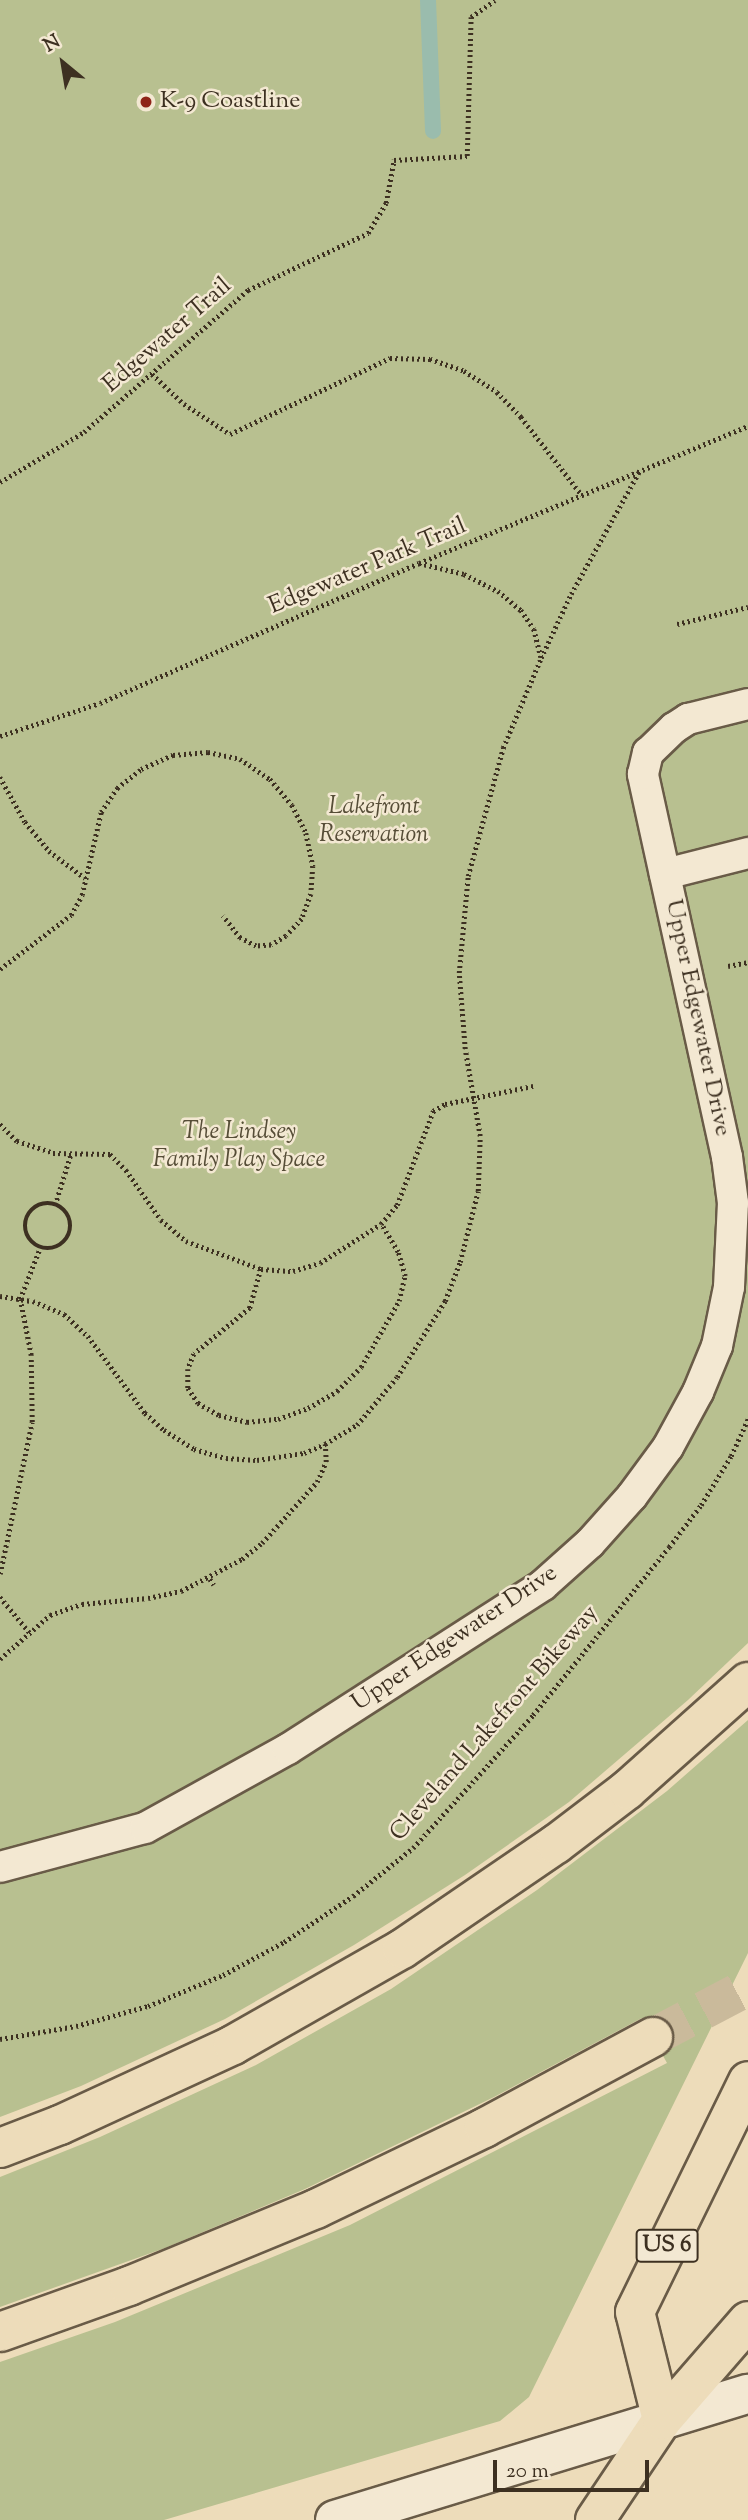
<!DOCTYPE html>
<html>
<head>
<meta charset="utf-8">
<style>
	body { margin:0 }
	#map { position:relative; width:748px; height:2520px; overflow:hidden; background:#eddcba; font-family:"Sorts Mill Goudy",serif }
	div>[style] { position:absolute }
	.green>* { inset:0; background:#b8c090 }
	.stream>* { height:16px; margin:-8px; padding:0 8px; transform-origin:8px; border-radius:8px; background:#9abcad }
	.highway-tunnel>* { height:38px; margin-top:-19px; transform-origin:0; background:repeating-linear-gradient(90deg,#caba9b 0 38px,transparent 0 57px) }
	.path>* { height:4.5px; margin-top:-2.25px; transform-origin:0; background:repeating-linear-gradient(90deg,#3d3021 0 2px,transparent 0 5.5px) }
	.path>.ring { margin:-2.25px; padding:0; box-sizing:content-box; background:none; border:4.5px solid #3d3021; border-radius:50% }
	.roads { filter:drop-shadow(2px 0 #695b47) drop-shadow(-2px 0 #695b47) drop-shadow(0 2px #695b47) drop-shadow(0 -2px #695b47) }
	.lane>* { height:30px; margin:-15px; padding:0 15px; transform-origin:15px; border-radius:15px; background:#f3e8d2 }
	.secondary>* { height:38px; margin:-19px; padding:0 19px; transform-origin:19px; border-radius:19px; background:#f3e8d2 }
	.primary>* { height:38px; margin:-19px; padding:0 19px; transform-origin:19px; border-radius:19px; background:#eddcba }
	.highway>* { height:38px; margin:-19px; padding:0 19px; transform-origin:19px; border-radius:19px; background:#eddcba }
	.dots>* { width:19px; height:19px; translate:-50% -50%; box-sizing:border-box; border:4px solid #f3e8d2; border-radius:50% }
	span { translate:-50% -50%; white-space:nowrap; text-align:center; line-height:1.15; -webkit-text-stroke:5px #f3e8d2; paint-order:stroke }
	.shield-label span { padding:2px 5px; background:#f3e8d2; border:2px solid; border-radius:5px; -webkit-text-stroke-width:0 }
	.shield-label { font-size:23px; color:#3d3021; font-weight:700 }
	.poi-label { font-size:24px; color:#3d3021 }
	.left { translate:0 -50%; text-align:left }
	.street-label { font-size:24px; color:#3d3021 }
	.park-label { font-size:24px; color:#564d37; font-style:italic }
	.north { position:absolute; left:28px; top:28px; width:70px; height:70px; -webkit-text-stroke:5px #f3e8d2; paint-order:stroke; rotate:330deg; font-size:19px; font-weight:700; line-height:28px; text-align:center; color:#3d3021 }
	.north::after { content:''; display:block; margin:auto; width:24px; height:32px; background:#3d3021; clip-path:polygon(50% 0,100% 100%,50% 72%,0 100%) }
	.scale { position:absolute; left:493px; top:2460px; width:156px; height:32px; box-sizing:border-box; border:4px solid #3d3021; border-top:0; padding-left:9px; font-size:21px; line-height:24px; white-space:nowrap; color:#3d3021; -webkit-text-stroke:5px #f3e8d2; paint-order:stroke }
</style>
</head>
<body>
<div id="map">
	<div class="green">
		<i style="clip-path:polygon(0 0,748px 0,748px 1643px,688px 1700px,569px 1802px,465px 1875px,354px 1945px,225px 2019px,81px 2086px,0 2117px)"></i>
		<i style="clip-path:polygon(748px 1720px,748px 1953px,529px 2397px,500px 2421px,164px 2520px,0 2520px,0 2362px,115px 2322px,350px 2225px,667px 2063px,642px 2018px,494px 2097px,305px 2189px,165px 2248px,0 2307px,0 2177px,100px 2137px,256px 2065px,391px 1989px,537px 1890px,667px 1791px)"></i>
	</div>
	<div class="stream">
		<i style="left:428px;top:0;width:131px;rotate:87.8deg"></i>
	</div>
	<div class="highway-tunnel">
		<i style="left:653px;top:2037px;width:107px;rotate:-27.8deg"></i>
	</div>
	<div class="path">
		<i style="left:152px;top:374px;width:44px;rotate:43.2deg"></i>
		<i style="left:184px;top:404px;width:55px;rotate:33.1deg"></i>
		<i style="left:230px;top:434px;width:177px;rotate:-25.4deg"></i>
		<i style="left:390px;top:358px;width:40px;rotate:1.4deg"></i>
		<i style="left:430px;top:359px;width:36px;rotate:19deg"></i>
		<i style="left:464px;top:371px;width:39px;rotate:32deg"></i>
		<i style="left:497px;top:392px;width:35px;rotate:46deg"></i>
		<i style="left:521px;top:417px;width:99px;rotate:52deg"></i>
		<i style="left:0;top:482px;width:98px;rotate:-30.8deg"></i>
		<i style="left:84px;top:432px;width:217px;rotate:-40.9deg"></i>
		<i style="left:248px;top:290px;width:133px;rotate:-25.4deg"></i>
		<i style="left:368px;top:233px;width:35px;rotate:-59deg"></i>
		<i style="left:386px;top:203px;width:44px;rotate:-79.5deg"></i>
		<i style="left:394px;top:160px;width:73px;rotate:-3.1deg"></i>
		<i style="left:467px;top:156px;width:139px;rotate:-88.4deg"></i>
		<i style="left:471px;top:17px;width:29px;rotate:-35deg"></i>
		<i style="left:419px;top:563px;width:46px;rotate:13.7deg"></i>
		<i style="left:464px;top:574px;width:38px;rotate:27deg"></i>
		<i style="left:498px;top:591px;width:30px;rotate:40deg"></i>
		<i style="left:521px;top:610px;width:23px;rotate:56deg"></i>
		<i style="left:534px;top:629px;width:29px;rotate:76deg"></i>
		<i style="left:677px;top:624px;width:73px;rotate:-13.5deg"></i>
		<i style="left:0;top:736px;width:105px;rotate:-18.3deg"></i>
		<i style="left:100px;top:703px;width:348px;rotate:-23.7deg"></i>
		<i style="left:419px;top:563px;width:356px;rotate:-22.6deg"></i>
		<i style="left:0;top:777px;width:51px;rotate:60.9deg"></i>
		<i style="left:25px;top:822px;width:38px;rotate:50deg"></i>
		<i style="left:49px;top:851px;width:45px;rotate:36.9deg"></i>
		<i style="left:728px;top:966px;width:20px;rotate:-11deg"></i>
		<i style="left:0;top:969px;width:89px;rotate:-37.3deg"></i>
		<i style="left:71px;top:915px;width:23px;rotate:-61deg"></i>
		<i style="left:82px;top:895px;width:85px;rotate:-77.1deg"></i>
		<i style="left:101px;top:812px;width:29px;rotate:-56deg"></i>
		<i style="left:117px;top:788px;width:31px;rotate:-38deg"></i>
		<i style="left:141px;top:769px;width:35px;rotate:-24deg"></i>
		<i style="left:173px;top:755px;width:35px;rotate:-5deg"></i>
		<i style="left:208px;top:752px;width:33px;rotate:12deg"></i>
		<i style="left:240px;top:759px;width:36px;rotate:34deg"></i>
		<i style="left:270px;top:779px;width:34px;rotate:50deg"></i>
		<i style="left:292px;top:805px;width:31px;rotate:63deg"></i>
		<i style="left:306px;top:833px;width:34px;rotate:78deg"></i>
		<i style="left:313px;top:866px;width:28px;rotate:94deg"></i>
		<i style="left:311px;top:894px;width:27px;rotate:110deg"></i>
		<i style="left:302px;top:919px;width:23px;rotate:133deg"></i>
		<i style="left:286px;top:936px;width:17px;rotate:149deg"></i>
		<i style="left:271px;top:945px;width:15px;rotate:176deg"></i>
		<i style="left:256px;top:946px;width:18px;rotate:-153deg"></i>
		<i style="left:240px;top:938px;width:28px;rotate:-128deg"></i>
		<i style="left:0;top:1124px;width:24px;rotate:45deg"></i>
		<i style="left:17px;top:1141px;width:38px;rotate:18deg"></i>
		<i style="left:53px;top:1153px;width:57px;rotate:1deg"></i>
		<i style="left:110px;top:1154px;width:23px;rotate:45deg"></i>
		<i style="left:126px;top:1170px;width:61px;rotate:55deg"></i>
		<i style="left:161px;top:1220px;width:33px;rotate:40deg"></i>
		<i style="left:186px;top:1241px;width:80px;rotate:20.5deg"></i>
		<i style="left:261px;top:1269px;width:32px;rotate:4deg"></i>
		<i style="left:293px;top:1271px;width:28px;rotate:-17deg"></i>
		<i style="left:320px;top:1263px;width:72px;rotate:-32.6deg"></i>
		<i style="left:381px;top:1224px;width:25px;rotate:-50deg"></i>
		<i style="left:397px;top:1205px;width:101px;rotate:-69deg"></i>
		<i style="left:433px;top:1111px;width:14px;rotate:-30deg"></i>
		<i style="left:445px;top:1104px;width:90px;rotate:-11.6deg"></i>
		<i class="ring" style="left:25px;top:1203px;width:41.5px;height:41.5px"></i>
		<i style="left:55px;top:1205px;width:54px;rotate:-72.9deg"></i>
		<i style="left:261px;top:1269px;width:41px;rotate:105.8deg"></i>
		<i style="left:250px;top:1308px;width:72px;rotate:140.6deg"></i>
		<i style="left:194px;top:1354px;width:16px;rotate:112deg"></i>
		<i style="left:188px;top:1369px;width:19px;rotate:90deg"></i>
		<i style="left:188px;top:1388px;width:18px;rotate:56deg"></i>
		<i style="left:198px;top:1403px;width:24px;rotate:30deg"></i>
		<i style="left:219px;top:1415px;width:29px;rotate:14deg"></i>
		<i style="left:247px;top:1422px;width:31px;rotate:-6deg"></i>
		<i style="left:278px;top:1419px;width:32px;rotate:-20deg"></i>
		<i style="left:308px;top:1408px;width:34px;rotate:-30deg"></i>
		<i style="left:337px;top:1391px;width:34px;rotate:-45deg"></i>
		<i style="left:361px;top:1367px;width:76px;rotate:-60.1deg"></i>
		<i style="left:399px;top:1301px;width:26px;rotate:-77deg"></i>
		<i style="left:405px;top:1276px;width:25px;rotate:-106deg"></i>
		<i style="left:398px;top:1252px;width:33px;rotate:-121deg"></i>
		<i style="left:0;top:1296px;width:33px;rotate:9deg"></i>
		<i style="left:33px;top:1301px;width:34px;rotate:23deg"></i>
		<i style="left:64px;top:1314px;width:33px;rotate:43deg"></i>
		<i style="left:88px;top:1336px;width:96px;rotate:53.5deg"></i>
		<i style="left:145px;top:1413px;width:25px;rotate:42deg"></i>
		<i style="left:164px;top:1430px;width:36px;rotate:32deg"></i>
		<i style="left:194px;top:1449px;width:33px;rotate:16deg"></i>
		<i style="left:226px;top:1458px;width:31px;rotate:4deg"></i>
		<i style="left:257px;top:1460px;width:48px;rotate:-8.5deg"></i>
		<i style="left:304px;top:1453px;width:23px;rotate:-23deg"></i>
		<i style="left:325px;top:1444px;width:37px;rotate:-31deg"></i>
		<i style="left:357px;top:1425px;width:62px;rotate:-50.2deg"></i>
		<i style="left:397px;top:1377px;width:90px;rotate:-57.7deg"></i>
		<i style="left:445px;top:1301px;width:42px;rotate:-69deg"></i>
		<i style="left:460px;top:1262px;width:73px;rotate:-75.8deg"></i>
		<i style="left:478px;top:1191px;width:55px;rotate:-87.9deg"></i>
		<i style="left:480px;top:1136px;width:88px;rotate:-99.8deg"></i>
		<i style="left:465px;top:1049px;width:76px;rotate:-94.5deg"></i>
		<i style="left:459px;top:973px;width:97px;rotate:-84.7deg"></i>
		<i style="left:468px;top:876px;width:133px;rotate:-74.7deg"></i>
		<i style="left:503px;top:748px;width:98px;rotate:-67.1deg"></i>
		<i style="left:541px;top:658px;width:71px;rotate:-64.9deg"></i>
		<i style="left:571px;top:594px;width:142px;rotate:-60.9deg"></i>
		<i style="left:0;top:1574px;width:155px;rotate:-78.1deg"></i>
		<i style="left:32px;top:1422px;width:67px;rotate:-90.9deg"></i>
		<i style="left:31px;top:1355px;width:57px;rotate:-101.1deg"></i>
		<i style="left:20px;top:1299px;width:55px;rotate:-68.6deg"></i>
		<i style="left:210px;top:1579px;width:7px;rotate:56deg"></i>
		<i style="left:0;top:1597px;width:47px;rotate:50.2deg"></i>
		<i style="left:0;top:1659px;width:67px;rotate:-41.3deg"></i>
		<i style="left:50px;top:1615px;width:34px;rotate:-19deg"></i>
		<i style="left:82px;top:1604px;width:66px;rotate:-5.2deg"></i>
		<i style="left:148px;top:1598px;width:34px;rotate:-12deg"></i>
		<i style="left:181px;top:1591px;width:69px;rotate:-27.7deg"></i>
		<i style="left:242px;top:1559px;width:26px;rotate:-39deg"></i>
		<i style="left:262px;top:1543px;width:82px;rotate:-48deg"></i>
		<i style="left:317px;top:1482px;width:22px;rotate:-66deg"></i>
		<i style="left:326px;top:1462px;width:18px;rotate:-93deg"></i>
		<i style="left:0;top:2039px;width:77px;rotate:-9.7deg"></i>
		<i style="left:76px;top:2026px;width:75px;rotate:-15.5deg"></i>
		<i style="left:148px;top:2006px;width:81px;rotate:-22.5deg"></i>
		<i style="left:223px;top:1975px;width:69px;rotate:-28.4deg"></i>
		<i style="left:284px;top:1942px;width:83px;rotate:-33.7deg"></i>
		<i style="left:353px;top:1896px;width:77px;rotate:-38.7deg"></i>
		<i style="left:413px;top:1848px;width:179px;rotate:-47.9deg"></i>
		<i style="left:533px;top:1715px;width:216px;rotate:-51deg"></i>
		<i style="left:669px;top:1547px;width:53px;rotate:-52.7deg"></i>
		<i style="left:701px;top:1505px;width:57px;rotate:-58.5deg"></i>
		<i style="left:731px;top:1456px;width:41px;rotate:-65.3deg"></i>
	</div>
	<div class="roads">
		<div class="lane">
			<i style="left:665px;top:874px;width:86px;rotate:-14.2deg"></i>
			<i style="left:0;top:1867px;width:150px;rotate:-15.1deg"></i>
			<i style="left:145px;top:1828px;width:163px;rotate:-28.9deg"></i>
			<i style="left:288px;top:1749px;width:303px;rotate:-32.7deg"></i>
			<i style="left:543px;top:1585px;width:63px;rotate:-41.8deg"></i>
			<i style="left:590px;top:1543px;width:63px;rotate:-48.2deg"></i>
			<i style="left:632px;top:1496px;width:61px;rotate:-53.7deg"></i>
			<i style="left:668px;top:1447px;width:63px;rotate:-61.4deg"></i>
			<i style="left:698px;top:1392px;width:50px;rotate:-67.6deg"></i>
			<i style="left:717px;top:1346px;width:60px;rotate:-78.5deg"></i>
			<i style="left:729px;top:1287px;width:84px;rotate:-87.3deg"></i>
			<i style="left:733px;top:1203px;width:46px;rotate:-97.4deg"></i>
			<i style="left:727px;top:1157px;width:392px;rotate:-102.4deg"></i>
			<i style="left:643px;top:774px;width:22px;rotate:-77deg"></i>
			<i style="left:648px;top:753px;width:36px;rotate:-44deg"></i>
			<i style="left:674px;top:728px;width:17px;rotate:-33deg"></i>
			<i style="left:688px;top:719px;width:62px;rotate:-14deg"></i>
		</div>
		<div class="secondary">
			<i style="left:335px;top:2520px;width:432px;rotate:-17deg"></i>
		</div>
		<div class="primary">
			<i style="left:595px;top:2520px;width:120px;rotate:-56.2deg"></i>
		</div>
		<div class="highway">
			<i style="left:0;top:2148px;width:64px;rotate:-21deg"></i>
			<i style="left:60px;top:2125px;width:191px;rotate:-24.8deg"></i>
			<i style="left:233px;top:2045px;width:194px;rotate:-29.6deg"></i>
			<i style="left:402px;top:1949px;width:186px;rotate:-34.3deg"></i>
			<i style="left:556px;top:1844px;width:89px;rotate:-37.3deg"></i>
			<i style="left:627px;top:1790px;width:162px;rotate:-41.8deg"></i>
			<i style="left:0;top:2332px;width:137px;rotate:-19.6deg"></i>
			<i style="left:129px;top:2286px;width:202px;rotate:-22.4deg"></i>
			<i style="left:316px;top:2209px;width:187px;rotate:-25.7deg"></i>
			<i style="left:484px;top:2128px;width:192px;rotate:-28.3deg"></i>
			<i style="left:662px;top:2420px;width:111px;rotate:-104deg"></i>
			<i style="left:635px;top:2312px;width:257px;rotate:-63.9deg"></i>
			<i style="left:662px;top:2420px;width:131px;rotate:-49deg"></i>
		</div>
	</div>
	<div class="dots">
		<i style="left:146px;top:102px;background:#8f2418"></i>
	</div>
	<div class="shield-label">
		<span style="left:667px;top:2246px">US 6</span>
	</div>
	<div class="poi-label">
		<span class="left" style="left:160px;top:102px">K-9 Coastline</span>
	</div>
	<div class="street-label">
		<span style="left:168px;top:336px;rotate:-41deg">Edgewater Trail</span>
		<span style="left:368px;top:567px;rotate:-23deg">Edgewater Park Trail</span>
		<span style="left:697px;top:1018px;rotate:78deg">Upper Edgewater Drive</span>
		<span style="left:455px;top:1639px;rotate:-34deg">Upper Edgewater Drive</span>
		<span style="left:495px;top:1724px;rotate:-49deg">Cleveland Lakefront Bikeway</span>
	</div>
	<div class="park-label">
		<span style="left:374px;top:822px">Lakefront<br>Reservation</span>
		<span style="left:239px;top:1147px">The Lindsey<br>Family Play Space</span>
	</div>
	<div class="north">N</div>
	<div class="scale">20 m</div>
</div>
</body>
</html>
